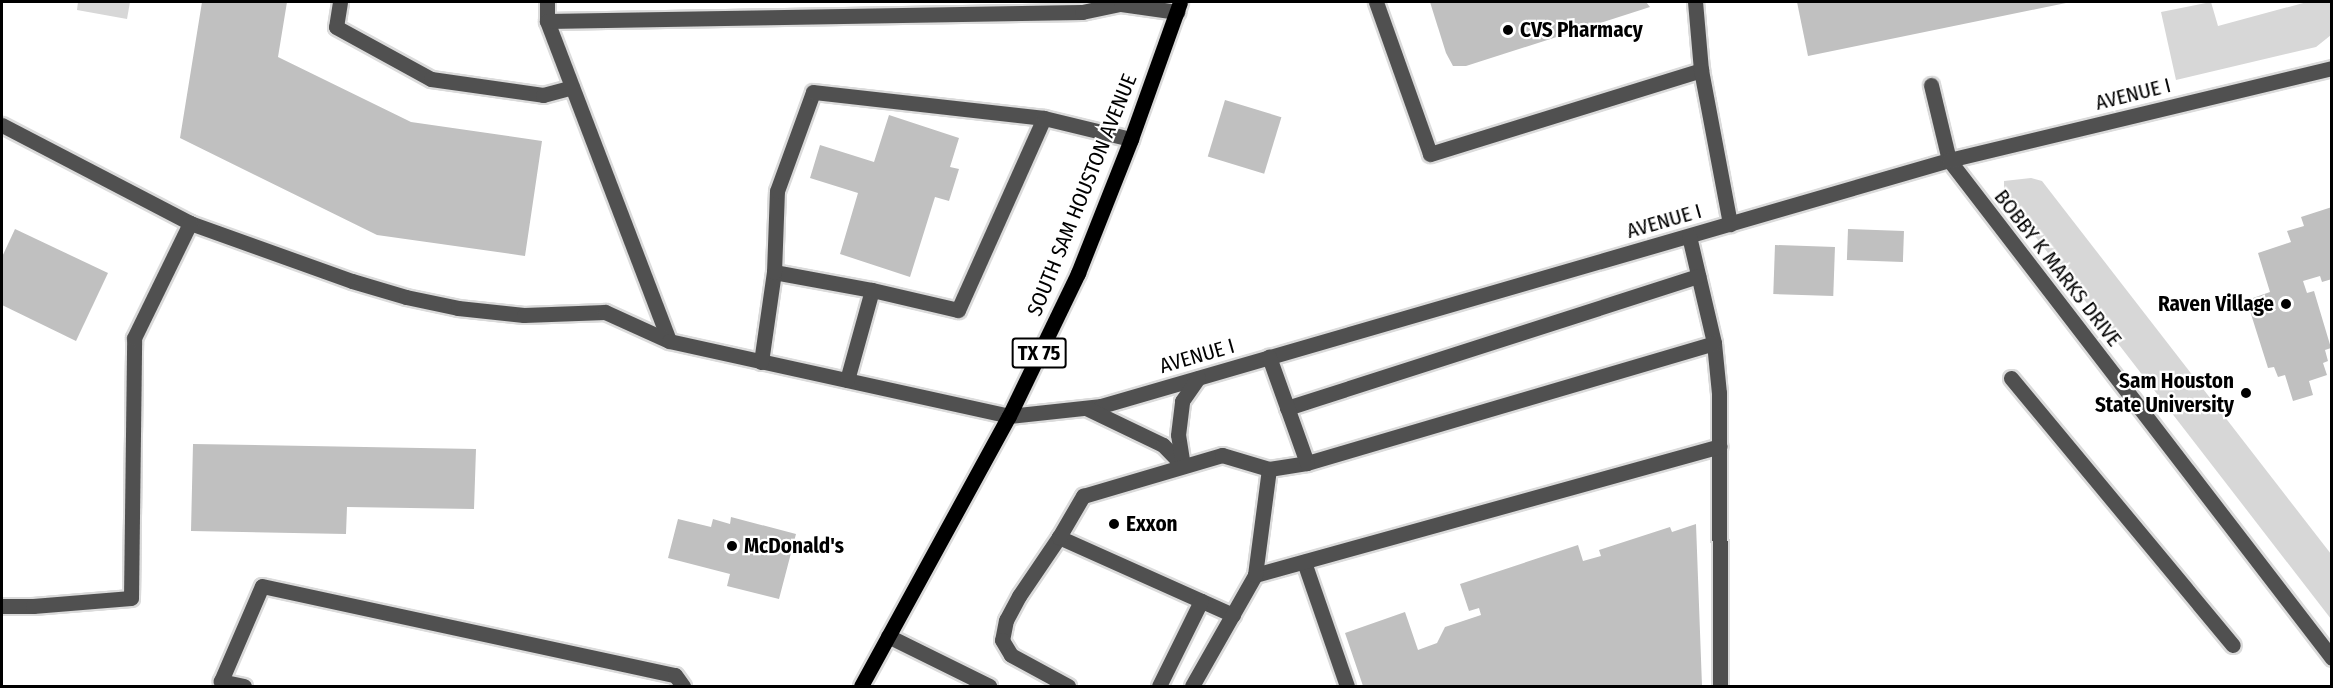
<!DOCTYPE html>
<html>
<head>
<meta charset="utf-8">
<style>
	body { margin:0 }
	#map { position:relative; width:2333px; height:688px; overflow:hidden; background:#fff; font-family:"Fira Sans Condensed",sans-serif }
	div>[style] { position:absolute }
	.green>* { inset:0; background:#d7d7d7 }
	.building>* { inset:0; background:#c0c0c0; transform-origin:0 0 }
	.roads { filter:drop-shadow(2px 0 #dbdbdb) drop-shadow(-2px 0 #dbdbdb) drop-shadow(0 2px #dbdbdb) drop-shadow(0 -2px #dbdbdb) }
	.minor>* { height:15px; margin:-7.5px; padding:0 7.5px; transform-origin:7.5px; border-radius:7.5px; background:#505050 }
	.major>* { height:15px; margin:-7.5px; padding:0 7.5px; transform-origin:7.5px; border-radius:7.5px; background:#000 }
	.dots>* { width:16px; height:16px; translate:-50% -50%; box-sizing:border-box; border:3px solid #fff; border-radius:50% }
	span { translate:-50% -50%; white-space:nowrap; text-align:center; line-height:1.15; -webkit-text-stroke:4.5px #fff; paint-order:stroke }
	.shield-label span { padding:2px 4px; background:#fff; border:2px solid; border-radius:4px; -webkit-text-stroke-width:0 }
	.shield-label { font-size:20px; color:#000; font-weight:700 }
	.poi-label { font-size:21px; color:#000; font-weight:700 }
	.left { translate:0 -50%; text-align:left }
	.right { translate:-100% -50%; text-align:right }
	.street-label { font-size:21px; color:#000 }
	.frame { position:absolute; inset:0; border:3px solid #000; pointer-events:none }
</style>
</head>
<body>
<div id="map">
	<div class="green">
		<i style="clip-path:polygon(78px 2px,130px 2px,127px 19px,77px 10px)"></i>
		<i style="clip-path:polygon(2211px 2px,2218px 26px,2307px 2px,2331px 2px,2331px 35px,2316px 47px,2176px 80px,2161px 12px)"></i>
		<i style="clip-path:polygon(2031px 178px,2042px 181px,2331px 554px,2331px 619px,2004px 196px,2004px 181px)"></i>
	</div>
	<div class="building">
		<i style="clip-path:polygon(202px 2px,287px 2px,278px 57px,411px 122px,542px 141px,525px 256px,377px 235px,180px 138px)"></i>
		<i style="clip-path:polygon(1430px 2px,1646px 2px,1650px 7px,1466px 66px,1453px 66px,1446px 53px)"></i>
		<i style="clip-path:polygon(1797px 2px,2066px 2px,2066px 3px,1808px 56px)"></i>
		<i style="left:1225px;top:100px;width:59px;height:59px;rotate:17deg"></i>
		<i style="clip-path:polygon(889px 115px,959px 138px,950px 167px,959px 169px,949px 201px,935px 197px,910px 277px,840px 254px,858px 193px,810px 178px,820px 145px,874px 162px)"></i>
		<i style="clip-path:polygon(2332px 207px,2332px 279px,2322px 282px,2320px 276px,2303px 281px,2307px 293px,2314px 291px,2331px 348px,2325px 350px,2328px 361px,2323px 363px,2327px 375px,2309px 381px,2313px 395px,2293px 401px,2285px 375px,2278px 377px,2274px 367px,2268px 368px,2250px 311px,2256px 310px,2253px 298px,2270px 292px,2258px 253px,2291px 242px,2287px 231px,2304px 226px,2301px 217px)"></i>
		<i style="clip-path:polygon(15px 229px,108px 273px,76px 341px,2px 305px,2px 257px)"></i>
		<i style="left:1848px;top:229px;width:56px;height:31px;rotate:2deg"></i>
		<i style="left:1775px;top:245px;width:60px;height:49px;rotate:2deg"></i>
		<i style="clip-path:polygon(193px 444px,476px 449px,474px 509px,347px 507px,346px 534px,191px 531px)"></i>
		<i style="clip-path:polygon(731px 517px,796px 534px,779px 599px,727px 586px,730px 574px,668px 558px,678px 519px,711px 527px,713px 519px,730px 524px)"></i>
		<i style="clip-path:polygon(1696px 524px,1702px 686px,1363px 686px,1345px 633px,1405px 612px,1418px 650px,1437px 643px,1445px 627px,1481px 615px,1479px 608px,1469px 611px,1460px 584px,1578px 545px,1583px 561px,1601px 556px,1599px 550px,1670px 527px,1672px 532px)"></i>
	</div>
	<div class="roads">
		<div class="minor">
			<i style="left:340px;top:2px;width:25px;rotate:99deg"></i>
			<i style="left:336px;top:27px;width:108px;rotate:28.7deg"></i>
			<i style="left:431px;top:79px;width:113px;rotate:8.1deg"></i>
			<i style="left:543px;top:95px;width:30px;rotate:-15deg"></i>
			<i style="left:547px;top:2px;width:19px;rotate:90deg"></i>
			<i style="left:547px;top:21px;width:342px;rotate:69.1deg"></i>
			<i style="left:1376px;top:2px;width:161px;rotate:70.4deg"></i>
			<i style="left:1430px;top:154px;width:284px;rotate:-17.2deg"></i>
			<i style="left:1701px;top:70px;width:68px;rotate:-95deg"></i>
			<i style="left:547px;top:21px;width:535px;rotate:-0.96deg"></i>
			<i style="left:1082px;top:12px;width:40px;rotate:-12deg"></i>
			<i style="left:1121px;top:4px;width:57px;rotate:8.1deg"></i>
			<i style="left:1701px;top:70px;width:157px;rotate:79.3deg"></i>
			<i style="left:1931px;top:85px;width:77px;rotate:76.5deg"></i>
			<i style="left:1949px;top:160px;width:628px;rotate:52.44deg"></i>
			<i style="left:2px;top:125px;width:212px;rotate:27.5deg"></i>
			<i style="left:190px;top:223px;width:172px;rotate:19.7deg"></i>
			<i style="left:352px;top:281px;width:56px;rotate:16.5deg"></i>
			<i style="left:406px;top:297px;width:53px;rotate:11.9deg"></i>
			<i style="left:458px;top:308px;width:66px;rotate:6.1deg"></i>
			<i style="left:524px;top:315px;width:81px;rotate:-2.1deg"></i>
			<i style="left:605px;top:312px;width:70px;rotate:24.4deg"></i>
			<i style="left:669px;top:341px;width:348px;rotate:12.4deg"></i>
			<i style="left:1009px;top:416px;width:93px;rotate:-6.2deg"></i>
			<i style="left:1101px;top:406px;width:883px;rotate:-16.18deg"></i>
			<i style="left:1949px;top:160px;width:394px;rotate:-13.5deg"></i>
			<i style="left:1689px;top:236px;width:110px;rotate:76.8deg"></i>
			<i style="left:1714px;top:343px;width:50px;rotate:84.3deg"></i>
			<i style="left:1719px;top:393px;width:293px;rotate:89.8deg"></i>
			<i style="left:774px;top:272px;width:100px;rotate:10.4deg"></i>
			<i style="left:761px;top:362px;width:91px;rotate:-81.8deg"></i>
			<i style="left:774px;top:272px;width:81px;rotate:-87.9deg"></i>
			<i style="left:777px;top:191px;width:105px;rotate:-70deg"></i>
			<i style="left:813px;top:92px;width:232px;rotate:6.4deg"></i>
			<i style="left:2011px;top:378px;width:347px;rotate:50.3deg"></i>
			<i style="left:847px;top:380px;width:93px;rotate:-74.5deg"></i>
			<i style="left:872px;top:290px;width:88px;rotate:13.1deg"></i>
			<i style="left:958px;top:310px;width:210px;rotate:-65.9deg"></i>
			<i style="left:1044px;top:118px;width:89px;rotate:13.6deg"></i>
			<i style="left:1086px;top:408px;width:85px;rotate:25.7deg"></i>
			<i style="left:1163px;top:445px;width:29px;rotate:46deg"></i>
			<i style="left:1287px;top:408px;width:432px;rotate:-17.8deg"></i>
			<i style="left:1307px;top:463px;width:424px;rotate:-16.4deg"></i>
			<i style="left:1183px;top:466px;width:31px;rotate:-99deg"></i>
			<i style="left:1178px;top:435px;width:34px;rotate:-83deg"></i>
			<i style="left:1182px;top:401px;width:28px;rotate:-55deg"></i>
			<i style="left:1059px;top:537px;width:71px;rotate:124.1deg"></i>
			<i style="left:1019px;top:596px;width:27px;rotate:118deg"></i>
			<i style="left:1006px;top:620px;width:20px;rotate:101deg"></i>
			<i style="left:1002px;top:640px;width:17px;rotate:59deg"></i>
			<i style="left:1011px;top:655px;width:65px;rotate:28.5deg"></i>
			<i style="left:1304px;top:562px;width:131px;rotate:70.9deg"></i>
			<i style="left:1255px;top:575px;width:482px;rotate:-15.5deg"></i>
			<i style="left:2px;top:606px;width:31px"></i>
			<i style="left:33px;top:606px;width:98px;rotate:-4.7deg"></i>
			<i style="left:131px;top:598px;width:260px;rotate:-89.3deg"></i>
			<i style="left:134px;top:338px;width:128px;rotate:-64deg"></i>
			<i style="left:1233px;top:615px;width:191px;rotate:-155.9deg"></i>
			<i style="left:1059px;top:537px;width:48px;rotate:-59.7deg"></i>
			<i style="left:1083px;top:496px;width:145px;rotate:-16.4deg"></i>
			<i style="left:1222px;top:455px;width:49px;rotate:16.6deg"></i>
			<i style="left:888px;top:636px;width:113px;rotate:26.3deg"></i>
			<i style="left:244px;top:686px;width:24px;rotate:-168deg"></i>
			<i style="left:221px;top:681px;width:103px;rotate:-66.7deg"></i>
			<i style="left:262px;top:586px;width:422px;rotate:12.2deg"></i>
			<i style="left:675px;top:675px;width:14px;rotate:54deg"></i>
			<i style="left:1159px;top:686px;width:95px;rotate:-63.7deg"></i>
			<i style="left:1192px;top:686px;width:128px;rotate:-60.4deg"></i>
			<i style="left:1255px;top:575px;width:107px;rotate:-82.5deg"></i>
			<i style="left:1269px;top:469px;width:38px;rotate:-9deg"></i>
			<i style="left:1307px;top:463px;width:113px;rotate:-109.7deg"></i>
		</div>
		<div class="major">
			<i style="left:861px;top:686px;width:308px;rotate:-61.3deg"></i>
			<i style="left:1009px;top:416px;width:159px;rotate:-64.2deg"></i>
			<i style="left:1078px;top:273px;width:144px;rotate:-68.4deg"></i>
			<i style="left:1131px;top:139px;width:145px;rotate:-70.3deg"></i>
		</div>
	</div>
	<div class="dots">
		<i style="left:1508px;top:30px;background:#000"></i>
		<i style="left:2286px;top:304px;background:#000"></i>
		<i style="left:2246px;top:393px;background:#000"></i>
		<i style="left:1114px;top:524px;background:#000"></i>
		<i style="left:732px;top:546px;background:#000"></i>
	</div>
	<div class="shield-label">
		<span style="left:1039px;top:353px">TX 75</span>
	</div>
	<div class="poi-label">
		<span class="left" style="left:1520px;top:30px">CVS Pharmacy</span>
		<span class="right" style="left:2274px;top:304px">Raven Village</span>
		<span class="right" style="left:2234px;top:393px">Sam Houston<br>State University</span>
		<span class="left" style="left:1126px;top:524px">Exxon</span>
		<span class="left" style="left:744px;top:546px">McDonald's</span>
	</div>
	<div class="street-label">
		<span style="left:2133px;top:94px;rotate:-14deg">AVENUE I</span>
		<span style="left:1082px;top:195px;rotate:-68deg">SOUTH SAM HOUSTON AVENUE</span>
		<span style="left:1664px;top:221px;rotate:-16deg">AVENUE I</span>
		<span style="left:2058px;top:268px;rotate:52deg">BOBBY K MARKS DRIVE</span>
		<span style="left:1197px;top:356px;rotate:-16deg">AVENUE I</span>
	</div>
	<div class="frame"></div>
</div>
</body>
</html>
